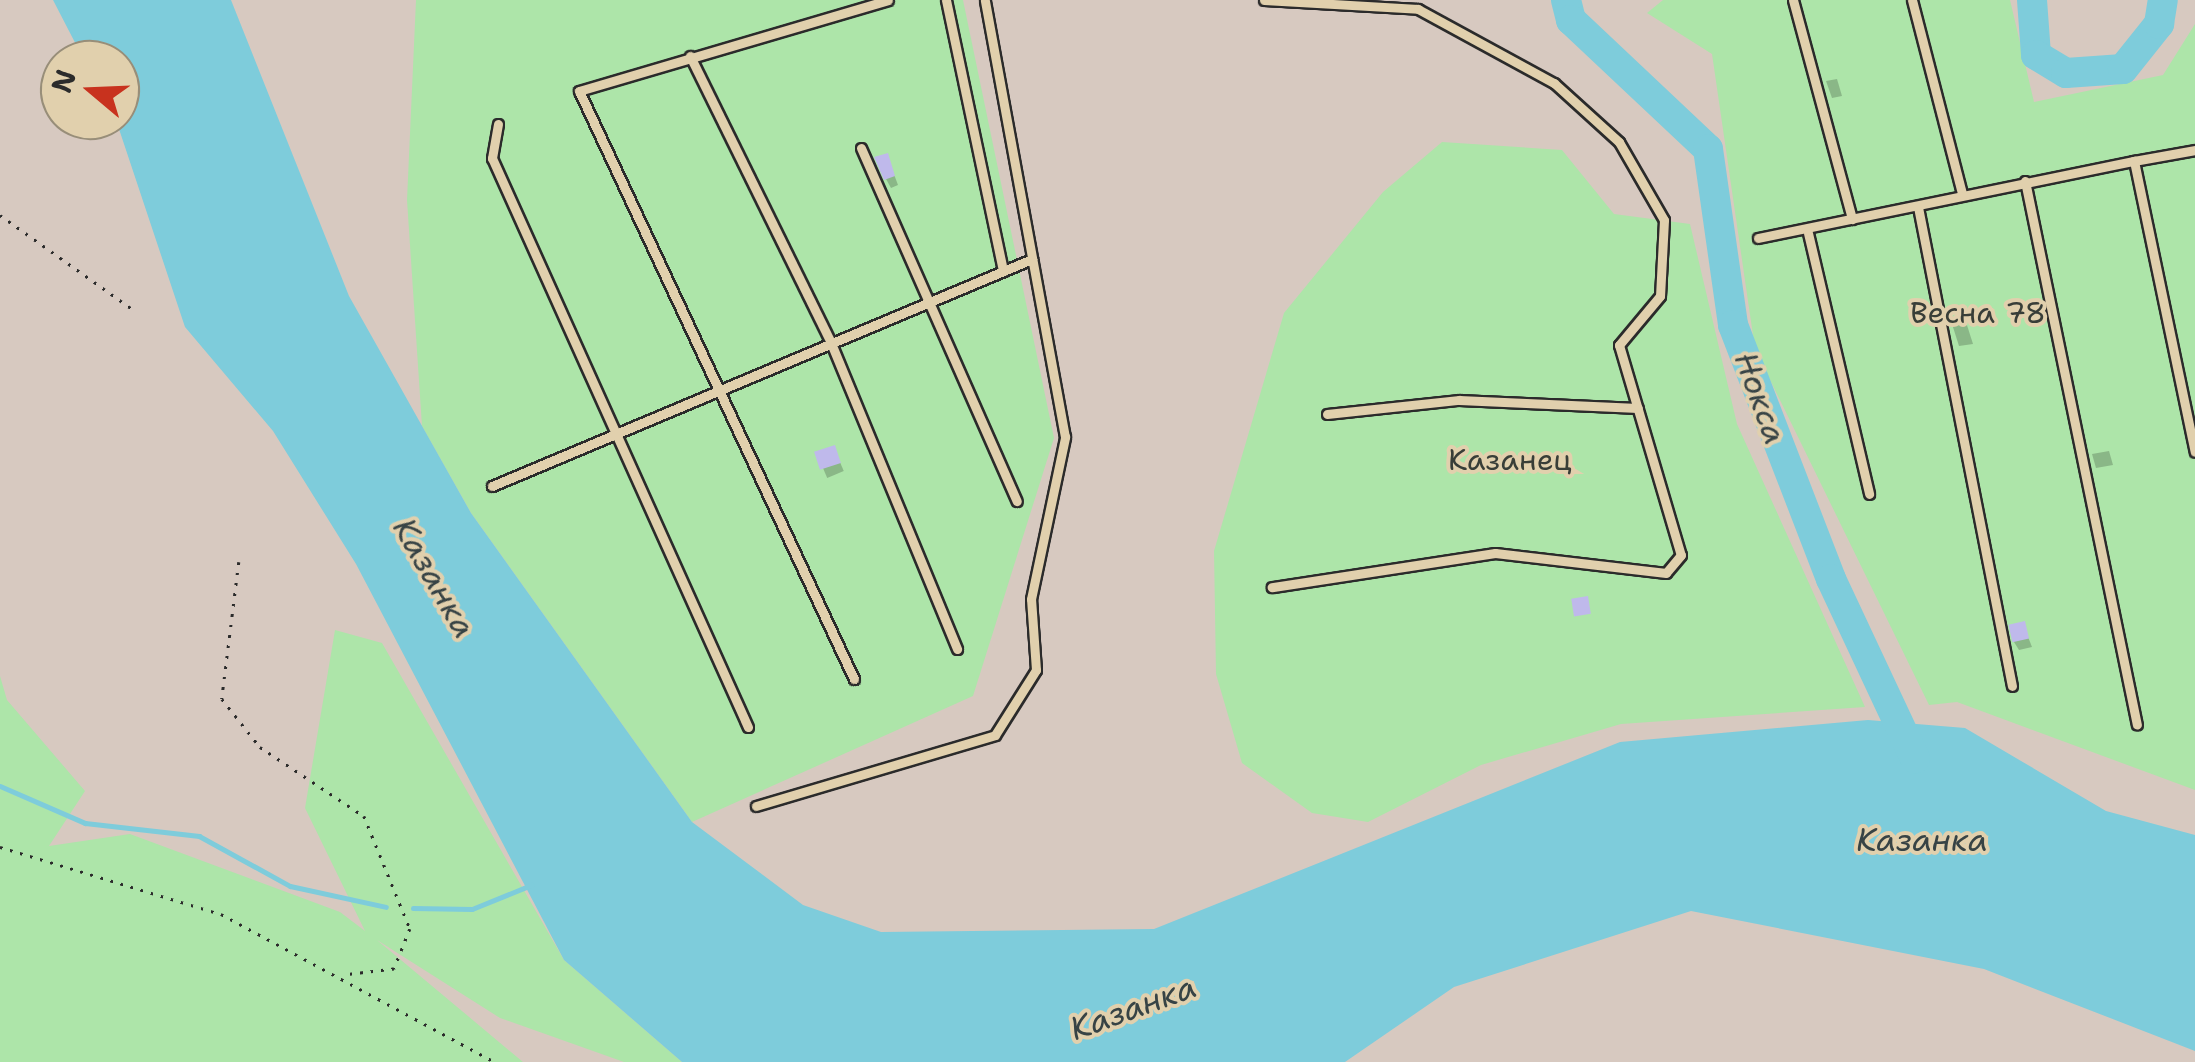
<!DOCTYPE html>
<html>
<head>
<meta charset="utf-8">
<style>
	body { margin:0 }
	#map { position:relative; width:2195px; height:1062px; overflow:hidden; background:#d7c9c0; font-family:"Shantell Sans",sans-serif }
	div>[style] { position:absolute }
	.green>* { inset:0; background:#ade5a9 }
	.water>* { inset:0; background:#7eccdb }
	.shadow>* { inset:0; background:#0003; transform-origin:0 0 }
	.stream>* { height:5px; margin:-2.5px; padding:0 2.5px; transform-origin:2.5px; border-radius:2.5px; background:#7eccdb }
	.river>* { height:30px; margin:-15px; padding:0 15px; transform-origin:15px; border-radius:15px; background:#7eccdb }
	.building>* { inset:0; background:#bfb9eb; transform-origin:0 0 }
	.path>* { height:2.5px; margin-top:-1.25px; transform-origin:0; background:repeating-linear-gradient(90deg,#2b2b2b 0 2.5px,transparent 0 10.5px) }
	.roads { filter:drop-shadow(2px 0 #2b2b2b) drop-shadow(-2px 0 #2b2b2b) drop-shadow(0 2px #2b2b2b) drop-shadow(0 -2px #2b2b2b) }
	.lane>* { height:9px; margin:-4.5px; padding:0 4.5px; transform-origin:4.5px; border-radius:4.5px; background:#e1d0ad }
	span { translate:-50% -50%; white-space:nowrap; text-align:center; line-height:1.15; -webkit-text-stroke:8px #e1d0ad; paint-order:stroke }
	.park-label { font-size:30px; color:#383e38 }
	.water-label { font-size:32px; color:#374345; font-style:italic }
	.north { position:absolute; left:40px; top:40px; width:100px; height:100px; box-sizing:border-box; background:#e1d0ad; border:2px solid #988e79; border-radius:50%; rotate:289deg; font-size:28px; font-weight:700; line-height:40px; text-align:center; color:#2b2b2b }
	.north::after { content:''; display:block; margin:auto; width:35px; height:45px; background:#c8321e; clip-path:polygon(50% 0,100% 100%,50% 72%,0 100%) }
</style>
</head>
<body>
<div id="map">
	<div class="green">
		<i style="clip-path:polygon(416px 0,963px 0,1054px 438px,973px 696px,692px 822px,471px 513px,422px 426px,407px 200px)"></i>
		<i style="clip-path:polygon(1663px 0,2010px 0,2034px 102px,2163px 75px,2195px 24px,2195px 790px,1957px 702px,1929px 705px,1755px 349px,1712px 54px,1647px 13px)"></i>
		<i style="clip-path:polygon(1442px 142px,1562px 150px,1614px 214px,1690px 224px,1737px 424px,1865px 707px,1621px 724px,1481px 765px,1368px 822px,1312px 813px,1242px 763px,1216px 674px,1214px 551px,1284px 313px,1383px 192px)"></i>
		<i style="clip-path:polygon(335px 630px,382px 643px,564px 960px,682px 1062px,624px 1062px,500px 1018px,377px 940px,523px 1062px,0 1062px,0 676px,7px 700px,85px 791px,49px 846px,130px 834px,340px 912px,365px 931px,305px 808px)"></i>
	</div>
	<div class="water">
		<i style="clip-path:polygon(53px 0,231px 0,349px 296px,471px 513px,692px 822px,803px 905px,881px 932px,1154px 929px,1620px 742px,1868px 720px,1965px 728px,2106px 811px,2195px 835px,2195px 1051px,1984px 969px,1691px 911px,1454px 987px,1345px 1062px,682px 1062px,564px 960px,356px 564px,273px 431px,185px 327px,116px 120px,120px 60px,84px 60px)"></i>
	</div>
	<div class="shadow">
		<i style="clip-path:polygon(1837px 79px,1842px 96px,1832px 98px,1826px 81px)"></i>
		<i style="clip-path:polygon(887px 156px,898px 185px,891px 188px,886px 179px)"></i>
		<i style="clip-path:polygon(1966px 322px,1973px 344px,1959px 346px,1952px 324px)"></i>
		<i style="left:834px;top:448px;width:25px;height:18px;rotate:67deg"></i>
		<i style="clip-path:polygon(2109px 451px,2113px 465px,2096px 468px,2092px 454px)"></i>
		<i style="clip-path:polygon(2023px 624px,2032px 647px,2019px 650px,2014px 642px)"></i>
	</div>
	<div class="stream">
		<i style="left:0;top:786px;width:93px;rotate:23.5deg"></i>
		<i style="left:85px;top:823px;width:115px;rotate:6.5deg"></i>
		<i style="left:199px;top:836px;width:104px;rotate:28.8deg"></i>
		<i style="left:290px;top:886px;width:98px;rotate:12.3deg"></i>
		<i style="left:413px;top:908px;width:59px;rotate:1deg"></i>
		<i style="left:472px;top:909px;width:64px;rotate:-22.1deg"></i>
	</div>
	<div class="river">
		<i style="left:1566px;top:0;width:21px;rotate:76deg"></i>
		<i style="left:1571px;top:20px;width:188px;rotate:43.3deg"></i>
		<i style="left:1708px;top:149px;width:178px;rotate:81.9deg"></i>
		<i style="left:1733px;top:325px;width:272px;rotate:68.9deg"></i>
		<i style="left:1831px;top:579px;width:198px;rotate:64.9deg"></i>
		<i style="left:2032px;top:0;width:55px;rotate:85.8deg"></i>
		<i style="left:2036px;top:55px;width:35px;rotate:31deg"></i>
		<i style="left:2066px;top:73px;width:57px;rotate:-4deg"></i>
		<i style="left:2123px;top:69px;width:58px;rotate:-51.3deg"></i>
		<i style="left:2159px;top:24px;width:24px;rotate:-81deg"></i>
	</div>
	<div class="building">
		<i style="clip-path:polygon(888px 153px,895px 176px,884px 180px,874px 157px)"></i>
		<i style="left:835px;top:445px;width:19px;height:22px;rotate:72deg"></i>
		<i style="left:1588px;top:596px;width:18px;height:17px;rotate:81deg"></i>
		<i style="left:2025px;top:621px;width:18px;height:17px;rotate:77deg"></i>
	</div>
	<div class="path">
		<i style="left:0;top:215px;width:161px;rotate:35.4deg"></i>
		<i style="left:239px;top:562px;width:138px;rotate:97.1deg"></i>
		<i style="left:222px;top:699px;width:61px;rotate:51.6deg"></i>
		<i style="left:260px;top:747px;width:125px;rotate:33.6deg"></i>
		<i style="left:364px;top:816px;width:122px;rotate:67.8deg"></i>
		<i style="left:410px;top:929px;width:43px;rotate:111.8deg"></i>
		<i style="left:394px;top:969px;width:51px;rotate:173.3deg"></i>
		<i style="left:0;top:847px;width:231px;rotate:16.9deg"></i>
		<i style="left:221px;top:914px;width:311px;rotate:28.4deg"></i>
	</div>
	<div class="roads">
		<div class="lane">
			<i style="left:946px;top:0;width:277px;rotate:78.1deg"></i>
			<i style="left:1264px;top:0;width:154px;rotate:3.3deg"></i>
			<i style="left:1418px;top:9px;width:155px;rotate:28.6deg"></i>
			<i style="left:1554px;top:83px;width:88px;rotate:42.2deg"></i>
			<i style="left:1619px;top:142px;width:90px;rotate:60deg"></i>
			<i style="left:1664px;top:220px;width:76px;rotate:93deg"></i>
			<i style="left:1660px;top:296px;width:64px;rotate:129.9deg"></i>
			<i style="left:1619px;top:345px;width:219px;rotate:73.6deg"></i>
			<i style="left:1681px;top:555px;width:23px;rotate:130deg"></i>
			<i style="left:1666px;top:573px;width:172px;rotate:-173.3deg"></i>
			<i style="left:1495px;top:553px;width:226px;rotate:171.3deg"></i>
			<i style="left:1793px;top:0;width:227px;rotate:74.9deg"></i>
			<i style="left:1912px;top:0;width:199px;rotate:75.5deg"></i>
			<i style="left:690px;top:56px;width:320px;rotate:63.8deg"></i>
			<i style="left:831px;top:343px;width:331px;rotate:67.6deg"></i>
			<i style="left:498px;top:124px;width:35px;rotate:100deg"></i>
			<i style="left:492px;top:158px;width:624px;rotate:65.78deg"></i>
			<i style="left:861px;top:148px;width:386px;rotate:66.2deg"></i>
			<i style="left:2134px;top:161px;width:62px;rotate:-10.2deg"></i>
			<i style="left:2025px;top:181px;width:555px;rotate:78.37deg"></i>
			<i style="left:1918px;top:207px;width:488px;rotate:78.9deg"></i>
			<i style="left:1808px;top:233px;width:268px;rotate:76.8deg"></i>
			<i style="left:1758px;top:238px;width:384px;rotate:-11.6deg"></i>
			<i style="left:2134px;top:161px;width:297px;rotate:78.2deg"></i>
			<i style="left:1327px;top:414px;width:133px;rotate:-6.1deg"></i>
			<i style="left:1459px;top:400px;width:179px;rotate:2.6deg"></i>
			<i style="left:492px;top:486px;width:586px;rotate:-22.8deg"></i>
			<i style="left:854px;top:679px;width:649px;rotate:-115.06deg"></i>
			<i style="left:579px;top:91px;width:322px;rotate:-16.4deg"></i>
			<i style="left:756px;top:806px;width:249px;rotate:-16.5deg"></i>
			<i style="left:995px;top:735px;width:77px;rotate:-57.8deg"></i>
			<i style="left:1036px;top:670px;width:71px;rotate:-94deg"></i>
			<i style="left:1031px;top:599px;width:166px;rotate:-78.1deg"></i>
			<i style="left:1065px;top:437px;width:444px;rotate:-100.4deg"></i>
		</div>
	</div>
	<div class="park-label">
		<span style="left:1978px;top:313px">Весна 78</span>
		<span style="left:1510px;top:460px">Казанец</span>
	</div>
	<div class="water-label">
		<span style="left:1760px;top:398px;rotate:70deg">Нокса</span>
		<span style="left:434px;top:578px;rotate:60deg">Казанка</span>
		<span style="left:1922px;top:840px">Казанка</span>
		<span style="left:1133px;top:1008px;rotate:-20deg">Казанка</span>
	</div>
	<div class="north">N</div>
</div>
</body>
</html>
